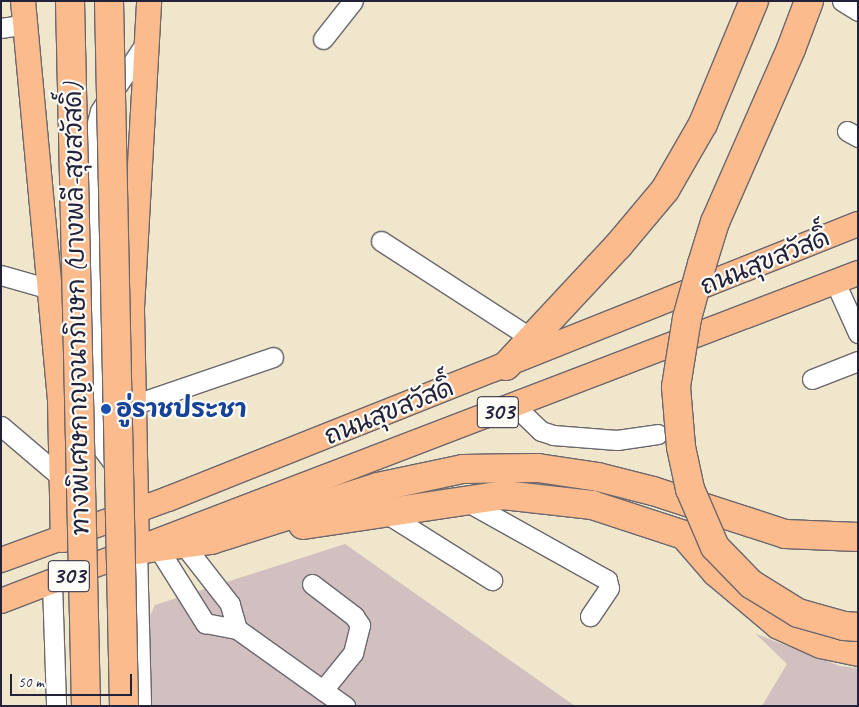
<!DOCTYPE html>
<html>
<head>
<meta charset="utf-8">
<style>
	body { margin:0 }
	#map { position:relative; width:859px; height:707px; overflow:hidden; background:#f0e6cb; font-family:Caveat,"Playpen Sans Thai",sans-serif }
	div>[style] { position:absolute }
	.industrial>* { inset:0; background:#d2bfc0 }
	.roads { filter:drop-shadow(1px 0 #6a676d) drop-shadow(-1px 0 #6a676d) drop-shadow(0 1px #6a676d) drop-shadow(0 -1px #6a676d) }
	.minor>* { height:19px; margin:-9.5px; padding:0 9.5px; transform-origin:9.5px; border-radius:9.5px; background:#fff }
	.major>* { height:24px; margin:-12px; padding:0 12px; transform-origin:12px; border-radius:12px; background:#fbbb8d }
	.highway>* { height:28px; margin:-14px; padding:0 14px; transform-origin:14px; border-radius:14px; background:#fbbb8d }
	.bridges { filter:drop-shadow(1px 0 #6a676d) drop-shadow(-1px 0 #6a676d) drop-shadow(0 1px #6a676d) drop-shadow(0 -1px #6a676d) }
	.highway-bridge>* { height:28px; margin:-14px; padding:0 14px; transform-origin:14px; border-radius:14px; background:#fbbb8d }
	.dots>* { width:14px; height:14px; translate:-50% -50%; box-sizing:border-box; border:2px solid #fdfcf7; border-radius:50% }
	span { translate:-50% -50%; white-space:nowrap; text-align:center; line-height:1.15; -webkit-text-stroke:4.5px #fdfcf7; paint-order:stroke }
	.shield-label span { padding:1px 4px; background:#fdfcf7; border:1px solid; border-radius:4px; -webkit-text-stroke-width:0 }
	.shield-label { font-size:24px; color:#22223b; font-weight:700 }
	.street-label { font-size:25px; color:#22223b }
	.transit-label { font-size:25px; color:#164399; font-weight:700 }
	.left { translate:0 -50%; text-align:left }
	.frame { position:absolute; inset:0; border:2px solid #22223b; pointer-events:none }
	.scale { position:absolute; left:10px; top:674px; width:122px; height:22px; box-sizing:border-box; border:2px solid #22223b; border-top:0; padding-left:6px; font-size:15px; line-height:18px; white-space:nowrap; color:#22223b; -webkit-text-stroke:4px #fdfcf7; paint-order:stroke }
</style>
</head>
<body>
<div id="map">
	<div class="industrial">
		<i style="clip-path:polygon(345px 544px,575px 706px,108px 706px,155px 605px)"></i>
		<i style="clip-path:polygon(756px 634px,840px 666px,858px 668px,858px 706px,762px 706px,787px 664px)"></i>
	</div>
	<div class="roads">
		<div class="minor">
			<i style="left:842px;top:1px;width:19px;rotate:32deg"></i>
			<i style="left:1px;top:28px;width:24px;rotate:-9deg"></i>
			<i style="left:323px;top:39px;width:48px;rotate:-51.7deg"></i>
			<i style="left:847px;top:131px;width:13px;rotate:29deg"></i>
			<i style="left:381px;top:241px;width:179px;rotate:32.9deg"></i>
			<i style="left:1px;top:275px;width:51px;rotate:15.9deg"></i>
			<i style="left:835px;top:282px;width:56px;rotate:65.7deg"></i>
			<i style="left:812px;top:379px;width:49px;rotate:-21.4deg"></i>
			<i style="left:133px;top:405px;width:148px;rotate:-18.9deg"></i>
			<i style="left:515px;top:406px;width:36px;rotate:44deg"></i>
			<i style="left:541px;top:431px;width:13px;rotate:18deg"></i>
			<i style="left:553px;top:435px;width:64px;rotate:4.5deg"></i>
			<i style="left:617px;top:440px;width:41px;rotate:-8.3deg"></i>
			<i style="left:1px;top:426px;width:79px;rotate:40.4deg"></i>
			<i style="left:127px;top:466px;width:17px;rotate:-159deg"></i>
			<i style="left:111px;top:460px;width:20px;rotate:-127deg"></i>
			<i style="left:99px;top:444px;width:291px;rotate:-92deg"></i>
			<i style="left:89px;top:153px;width:43px;rotate:-75.3deg"></i>
			<i style="left:100px;top:111px;width:84px;rotate:-56.1deg"></i>
			<i style="left:464px;top:500px;width:164px;rotate:29.2deg"></i>
			<i style="left:607px;top:580px;width:8px;rotate:76deg"></i>
			<i style="left:609px;top:588px;width:34px;rotate:124deg"></i>
			<i style="left:384px;top:512px;width:128px;rotate:32.2deg"></i>
			<i style="left:158px;top:548px;width:89px;rotate:57.9deg"></i>
			<i style="left:205px;top:623px;width:33px;rotate:11deg"></i>
			<i style="left:237px;top:629px;width:26px;rotate:-106deg"></i>
			<i style="left:230px;top:604px;width:75px;rotate:-127.9deg"></i>
			<i style="left:137px;top:550px;width:156px;rotate:88.5deg"></i>
			<i style="left:52px;top:583px;width:123px;rotate:88.1deg"></i>
			<i style="left:312px;top:584px;width:53px;rotate:37.3deg"></i>
			<i style="left:354px;top:616px;width:11px;rotate:56deg"></i>
			<i style="left:360px;top:625px;width:29px;rotate:104deg"></i>
			<i style="left:353px;top:653px;width:48px;rotate:129deg"></i>
			<i style="left:237px;top:629px;width:133px;rotate:35.5deg"></i>
		</div>
		<div class="major">
			<i style="left:23px;top:1px;width:401px;rotate:84.7deg"></i>
			<i style="left:60px;top:400px;width:140px;rotate:88.8deg"></i>
			<i style="left:137px;top:550px;width:242px;rotate:-91.2deg"></i>
			<i style="left:132px;top:308px;width:307px;rotate:-86.8deg"></i>
			<i style="left:1px;top:560px;width:178px;rotate:-20.1deg"></i>
			<i style="left:168px;top:499px;width:743px;rotate:-21.73deg"></i>
			<i style="left:1px;top:601px;width:918px;rotate:-20.94deg"></i>
		</div>
		<div class="highway">
			<i style="left:506px;top:366px;width:164px;rotate:-47deg"></i>
			<i style="left:618px;top:246px;width:73px;rotate:-50deg"></i>
			<i style="left:665px;top:190px;width:76px;rotate:-60.1deg"></i>
			<i style="left:703px;top:124px;width:133px;rotate:-67.5deg"></i>
			<i style="left:303px;top:525px;width:202px;rotate:-8.5deg"></i>
			<i style="left:503px;top:495px;width:90px;rotate:6.4deg"></i>
			<i style="left:592px;top:505px;width:97px;rotate:18.1deg"></i>
			<i style="left:684px;top:535px;width:49px;rotate:49.1deg"></i>
			<i style="left:716px;top:572px;width:82px;rotate:40.1deg"></i>
			<i style="left:779px;top:625px;width:46px;rotate:24.3deg"></i>
			<i style="left:821px;top:644px;width:38px;rotate:12deg"></i>
			<i style="left:137px;top:550px;width:75px;rotate:-7.7deg"></i>
			<i style="left:211px;top:540px;width:175px;rotate:-17.6deg"></i>
			<i style="left:378px;top:487px;width:87px;rotate:-12deg"></i>
			<i style="left:463px;top:469px;width:75px;rotate:-0.8deg"></i>
			<i style="left:538px;top:468px;width:61px;rotate:8.5deg"></i>
			<i style="left:598px;top:477px;width:57px;rotate:14.3deg"></i>
			<i style="left:653px;top:491px;width:139px;rotate:18deg"></i>
			<i style="left:785px;top:534px;width:73px;rotate:2.4deg"></i>
		</div>
	</div>
	<div class="bridges">
		<div class="highway-bridge">
			<i style="left:70px;top:1px;width:705px;rotate:88.7deg"></i>
			<i style="left:109px;top:1px;width:705px;rotate:88.78deg"></i>
			<i style="left:809px;top:1px;width:51px;rotate:110.6deg"></i>
			<i style="left:791px;top:49px;width:189px;rotate:113.7deg"></i>
			<i style="left:715px;top:222px;width:44px;rotate:107.2deg"></i>
			<i style="left:702px;top:264px;width:56px;rotate:105.5deg"></i>
			<i style="left:687px;top:318px;width:70px;rotate:99.1deg"></i>
			<i style="left:676px;top:387px;width:60px;rotate:85.2deg"></i>
			<i style="left:681px;top:447px;width:43px;rotate:77.9deg"></i>
			<i style="left:690px;top:489px;width:63px;rotate:66.7deg"></i>
			<i style="left:715px;top:547px;width:52px;rotate:45.8deg"></i>
			<i style="left:751px;top:584px;width:55px;rotate:31.7deg"></i>
			<i style="left:798px;top:613px;width:48px;rotate:15.8deg"></i>
			<i style="left:844px;top:626px;width:14px;rotate:4deg"></i>
		</div>
	</div>
	<div class="dots">
		<i style="left:106px;top:409px;background:#1a4fb4"></i>
	</div>
	<div class="shield-label">
		<span style="left:498px;top:412px">303</span>
		<span style="left:69px;top:576px">303</span>
	</div>
	<div class="street-label">
		<span style="left:765px;top:262px;rotate:-22deg">ถนนสุขสวัสดิ์</span>
		<span style="left:77px;top:309px;rotate:-91deg">ทางพิเศษกาญจนาภิเษก (บางพลี-สุขสวัสดิ์)</span>
		<span style="left:389px;top:412px;rotate:-22deg">ถนนสุขสวัสดิ์</span>
	</div>
	<div class="transit-label">
		<span class="left" style="left:116px;top:409px">อู่ราชประชา</span>
	</div>
	<div class="frame"></div>
	<div class="scale">50 m</div>
</div>
</body>
</html>
